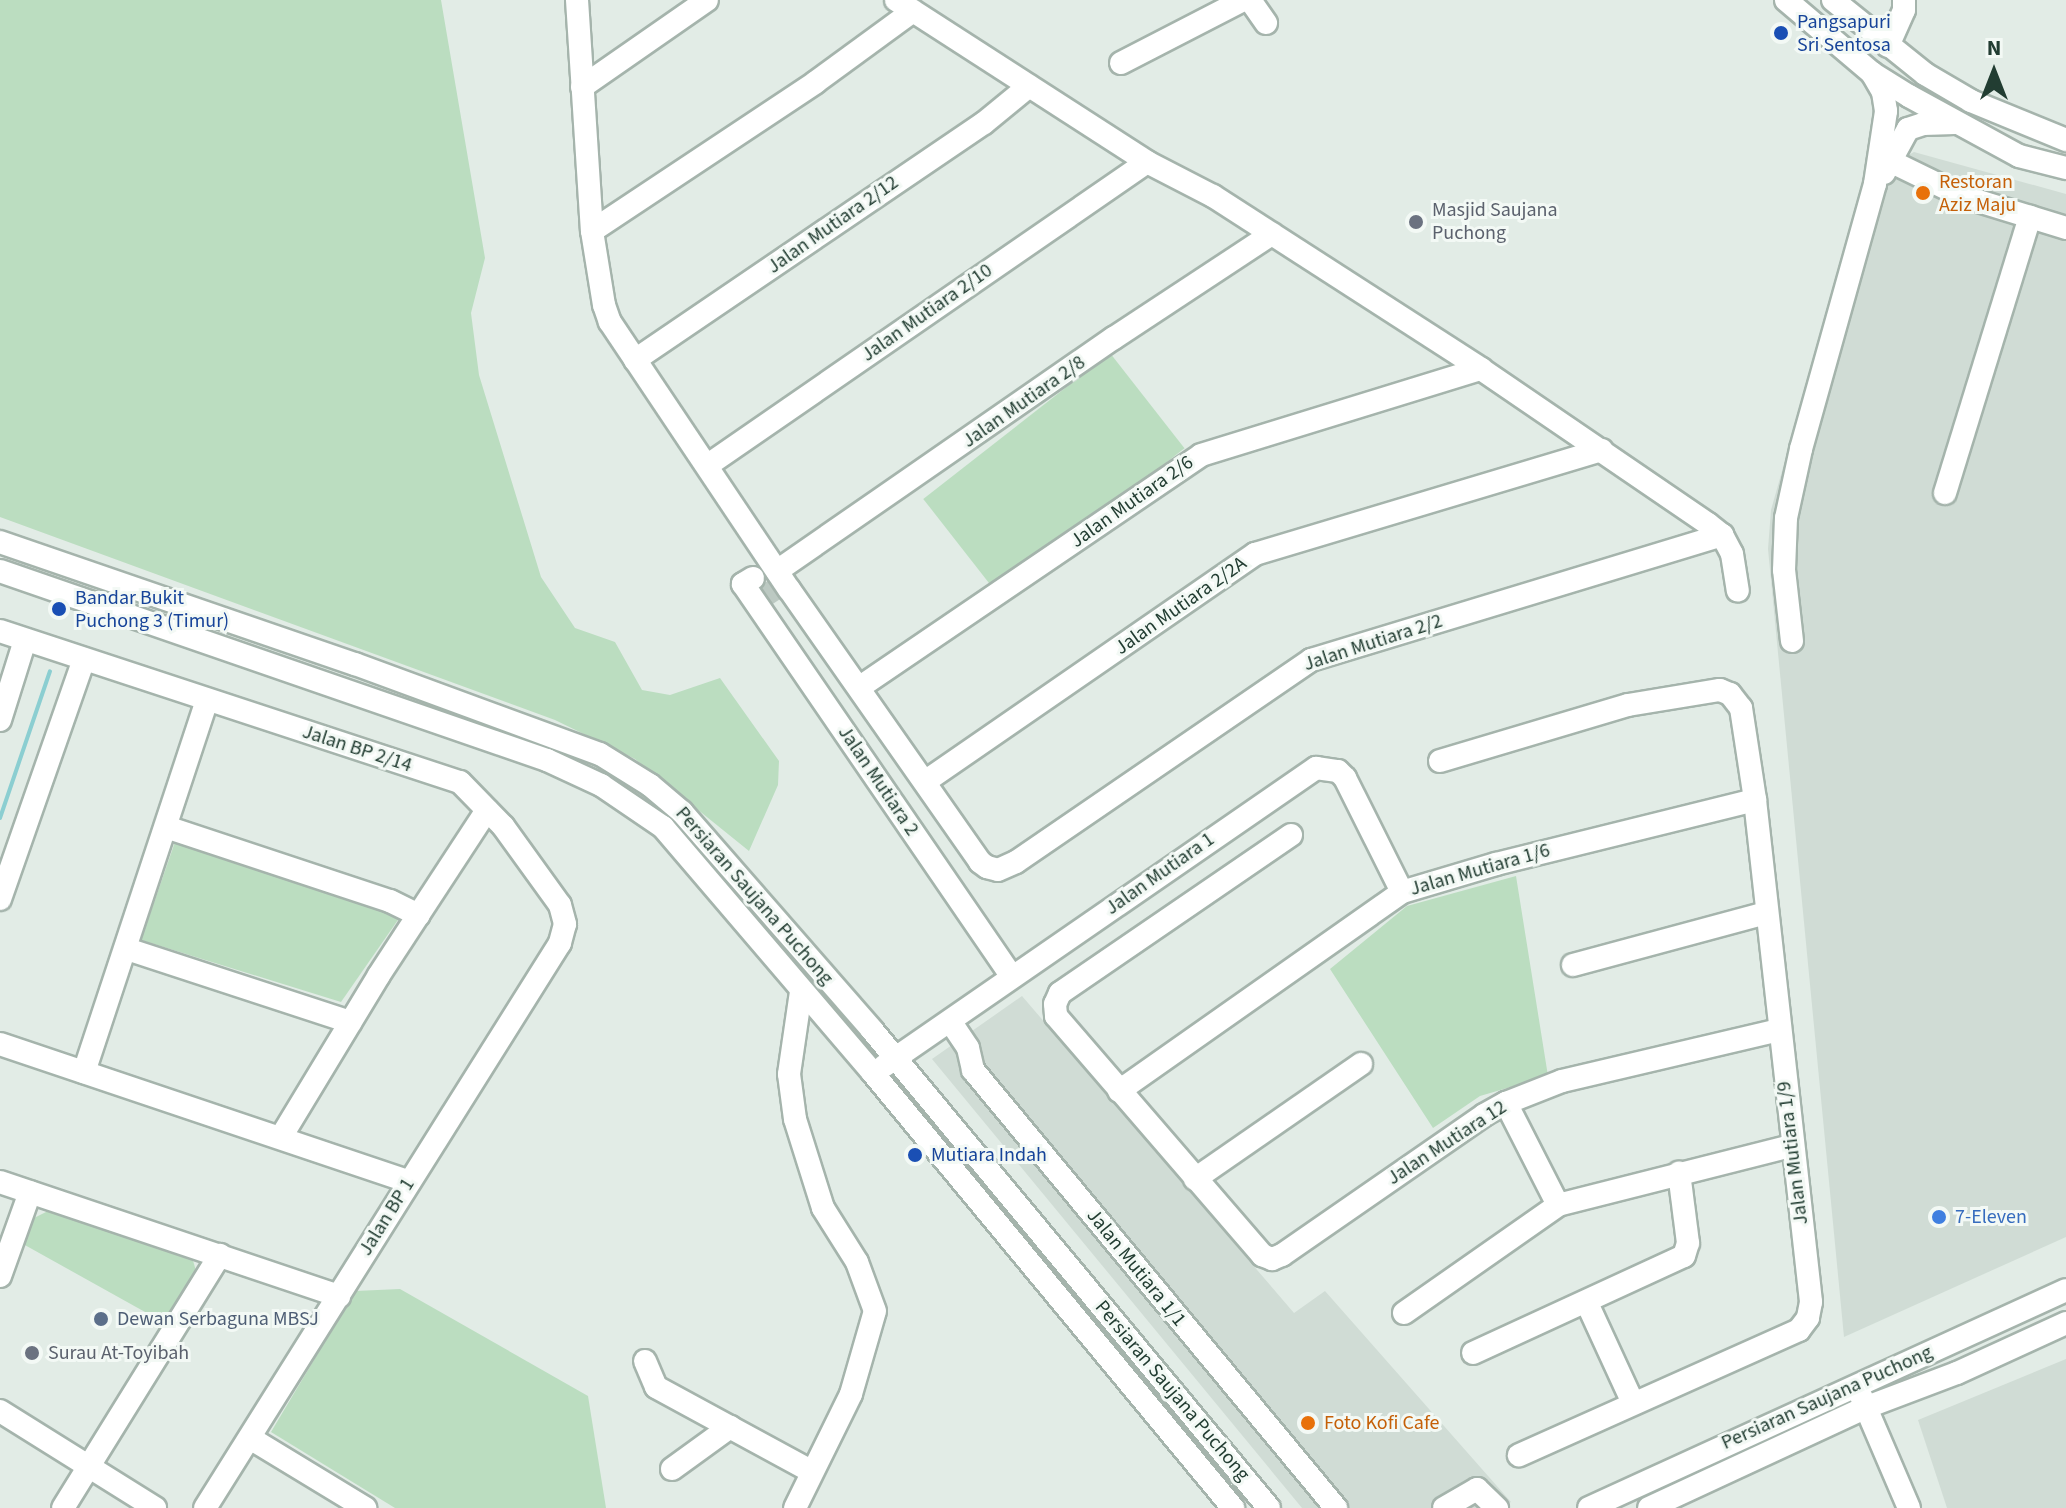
<!DOCTYPE html>
<html>
<head>
<meta charset="utf-8">
<style>
	body { margin:0 }
	#map { position:relative; width:2066px; height:1508px; overflow:hidden; background:#e2ece6; font-family:"Source Sans 3",sans-serif }
	div>[style] { position:absolute }
	.built>* { inset:0; background:#d0dcd5 }
	.green>* { inset:0; background:#bbddc0; transform-origin:0 0 }
	.stream>* { height:4px; margin:-2px; padding:0 2px; transform-origin:2px; border-radius:2px; background:#8bced1 }
	.minor-tunnel>* { height:22px; margin-top:-11px; transform-origin:0; background:repeating-linear-gradient(90deg,#bcc9c2 0 22px,transparent 0 33px) }
	.roads { filter:drop-shadow(2px 0 #a5b4ac) drop-shadow(-2px 0 #a5b4ac) drop-shadow(0 2px #a5b4ac) drop-shadow(0 -2px #a5b4ac) }
	.minor>* { height:22px; margin:-11px; padding:0 11px; transform-origin:11px; border-radius:11px; background:#fff }
	.dots>* { width:22px; height:22px; translate:-50% -50%; box-sizing:border-box; border:4px solid #f3f9f5; border-radius:50% }
	span { translate:-50% -50%; white-space:nowrap; text-align:center; line-height:1.15; -webkit-text-stroke:6px #f3f9f5; paint-order:stroke }
	.transit-label { font-size:20px; color:#164399 }
	.left { translate:0 -50%; text-align:left }
	.food-label { font-size:20px; color:#c56008 }
	.worship-label { font-size:20px; color:#5b616d }
	.street-label { font-size:20px; color:#223d32 }
	.shop-label { font-size:20px; color:#366cbe }
	.service-label { font-size:20px; color:#4e5e75 }
	.north { position:absolute; left:1954px; top:32px; width:80px; height:80px; -webkit-text-stroke:6px #f3f9f5; paint-order:stroke; rotate:0deg; font-size:22px; font-weight:700; line-height:32px; text-align:center; color:#223d32 }
	.north::after { content:''; display:block; margin:auto; width:28px; height:36px; background:#223d32; clip-path:polygon(50% 0,100% 100%,50% 72%,0 100%) }
</style>
</head>
<body>
<div id="map">
	<div class="built">
		<i style="clip-path:polygon(1914px 152px,2066px 194px,2066px 1237px,1844px 1337px,1768px 549px,1771px 510px,1865px 179px)"></i>
		<i style="clip-path:polygon(1022px 996px,1294px 1313px,1325px 1291px,1511px 1502px,1498px 1508px,1302px 1508px,932px 1059px)"></i>
		<i style="clip-path:polygon(2066px 1359px,2066px 1508px,1947px 1508px,1918px 1420px)"></i>
	</div>
	<div class="green">
		<i style="clip-path:polygon(0 0,441px 0,485px 258px,471px 313px,479px 375px,541px 577px,575px 628px,615px 642px,642px 690px,670px 695px,720px 678px,779px 761px,778px 785px,749px 851px,635px 759px,555px 720px,0 517px)"></i>
		<i style="left:1110px;top:353px;width:121px;height:237px;rotate:52deg"></i>
		<i style="clip-path:polygon(175px 842px,390px 910px,400px 917px,341px 1002px,141px 940px)"></i>
		<i style="clip-path:polygon(1516px 876px,1548px 1076px,1480px 1096px,1433px 1128px,1330px 969px,1407px 906px)"></i>
		<i style="clip-path:polygon(48px 1211px,192px 1257px,196px 1271px,163px 1322px,23px 1244px,32px 1219px)"></i>
		<i style="clip-path:polygon(400px 1289px,588px 1396px,606px 1508px,395px 1508px,271px 1432px,355px 1291px)"></i>
	</div>
	<div class="stream">
		<i style="left:0;top:818px;width:155px;rotate:-71.2deg"></i>
	</div>
	<div class="minor-tunnel">
		<i style="left:765px;top:596px;width:11px;rotate:-34deg"></i>
	</div>
	<div class="roads">
		<div class="minor">
			<i style="left:577px;top:0;width:231px;rotate:86.3deg"></i>
			<i style="left:592px;top:231px;width:75px;rotate:80.8deg"></i>
			<i style="left:604px;top:305px;width:18px;rotate:71deg"></i>
			<i style="left:610px;top:322px;width:321px;rotate:56.2deg"></i>
			<i style="left:789px;top:589px;width:333px;rotate:55deg"></i>
			<i style="left:980px;top:862px;width:9px;rotate:36deg"></i>
			<i style="left:987px;top:867px;width:11px;rotate:15deg"></i>
			<i style="left:998px;top:870px;width:20px;rotate:-24deg"></i>
			<i style="left:1016px;top:862px;width:358px;rotate:-34.4deg"></i>
			<i style="left:1311px;top:660px;width:430px;rotate:-16.9deg"></i>
			<i style="left:896px;top:0;width:299px;rotate:32.8deg"></i>
			<i style="left:1147px;top:162px;width:74px;rotate:27.3deg"></i>
			<i style="left:1213px;top:196px;width:319px;rotate:32.8deg"></i>
			<i style="left:1481px;top:369px;width:275px;rotate:34.3deg"></i>
			<i style="left:1708px;top:524px;width:18px;rotate:38deg"></i>
			<i style="left:1722px;top:535px;width:21px;rotate:62deg"></i>
			<i style="left:1732px;top:554px;width:37px;rotate:81deg"></i>
			<i style="left:1250px;top:0;width:28px;rotate:55deg"></i>
			<i style="left:1786px;top:0;width:113px;rotate:40.3deg"></i>
			<i style="left:1872px;top:73px;width:44px;rotate:31.9deg"></i>
			<i style="left:1909px;top:96px;width:125px;rotate:28.6deg"></i>
			<i style="left:2019px;top:156px;width:49px;rotate:14.3deg"></i>
			<i style="left:1833px;top:0;width:118px;rotate:38.8deg"></i>
			<i style="left:1925px;top:74px;width:53px;rotate:30.4deg"></i>
			<i style="left:1971px;top:101px;width:103px;rotate:22.3deg"></i>
			<i style="left:1888px;top:46px;width:39px;rotate:-66deg"></i>
			<i style="left:1904px;top:10px;width:10px;rotate:-90deg"></i>
			<i style="left:1121px;top:63px;width:137px;rotate:-27.3deg"></i>
			<i style="left:582px;top:87px;width:152px;rotate:-34.8deg"></i>
			<i style="left:1892px;top:162px;width:78px;rotate:25.9deg"></i>
			<i style="left:1962px;top:196px;width:109px;rotate:17.1deg"></i>
			<i style="left:1884px;top:173px;width:50px;rotate:-61.4deg"></i>
			<i style="left:1908px;top:129px;width:16px;rotate:-18deg"></i>
			<i style="left:1923px;top:124px;width:32px;rotate:-2deg"></i>
			<i style="left:592px;top:231px;width:269px;rotate:-33.6deg"></i>
			<i style="left:816px;top:82px;width:120px;rotate:-36.2deg"></i>
			<i style="left:635px;top:360px;width:422px;rotate:-34.2deg"></i>
			<i style="left:984px;top:123px;width:58px;rotate:-39.4deg"></i>
			<i style="left:708px;top:465px;width:533px;rotate:-34.61deg"></i>
			<i style="left:1945px;top:493px;width:289px;rotate:-72.9deg"></i>
			<i style="left:0;top:542px;width:375px;rotate:19deg"></i>
			<i style="left:355px;top:664px;width:261px;rotate:20.2deg"></i>
			<i style="left:600px;top:754px;width:59px;rotate:31.8deg"></i>
			<i style="left:650px;top:785px;width:42px;rotate:40.2deg"></i>
			<i style="left:682px;top:812px;width:289px;rotate:48.9deg"></i>
			<i style="left:872px;top:1030px;width:621px;rotate:50.29deg"></i>
			<i style="left:0;top:571px;width:579px;rotate:19.06deg"></i>
			<i style="left:547px;top:760px;width:60px;rotate:24.8deg"></i>
			<i style="left:601px;top:785px;width:75px;rotate:34.1deg"></i>
			<i style="left:663px;top:827px;width:323px;rotate:49.5deg"></i>
			<i style="left:873px;top:1073px;width:565px;rotate:50.39deg"></i>
			<i style="left:777px;top:571px;width:410px;rotate:-34.7deg"></i>
			<i style="left:1114px;top:338px;width:189px;rotate:-33.4deg"></i>
			<i style="left:753px;top:578px;width:12px;rotate:149deg"></i>
			<i style="left:743px;top:584px;width:476px;rotate:55.6deg"></i>
			<i style="left:0;top:631px;width:484px;rotate:18.2deg"></i>
			<i style="left:460px;top:782px;width:62px;rotate:45.7deg"></i>
			<i style="left:503px;top:826px;width:97px;rotate:54.2deg"></i>
			<i style="left:560px;top:905px;width:20px;rotate:75deg"></i>
			<i style="left:565px;top:924px;width:20px;rotate:105deg"></i>
			<i style="left:560px;top:943px;width:667px;rotate:122.14deg"></i>
			<i style="left:1792px;top:641px;width:71px;rotate:-96.4deg"></i>
			<i style="left:1784px;top:570px;width:52px;rotate:-87.8deg"></i>
			<i style="left:1786px;top:518px;width:71px;rotate:-77.7deg"></i>
			<i style="left:1801px;top:449px;width:275px;rotate:-74.4deg"></i>
			<i style="left:1875px;top:184px;width:74px;rotate:-81.4deg"></i>
			<i style="left:1886px;top:111px;width:19px;rotate:-99deg"></i>
			<i style="left:1883px;top:92px;width:22px;rotate:-120deg"></i>
			<i style="left:860px;top:687px;width:412px;rotate:-34.2deg"></i>
			<i style="left:1201px;top:455px;width:293px;rotate:-17.1deg"></i>
			<i style="left:0;top:720px;width:84px;rotate:-72.6deg"></i>
			<i style="left:1440px;top:761px;width:196px;rotate:-16.6deg"></i>
			<i style="left:1628px;top:705px;width:93px;rotate:-9.3deg"></i>
			<i style="left:1720px;top:690px;width:11px;rotate:22deg"></i>
			<i style="left:1730px;top:694px;width:18px;rotate:52deg"></i>
			<i style="left:1741px;top:708px;width:93px;rotate:81.3deg"></i>
			<i style="left:1755px;top:800px;width:505px;rotate:83.63deg"></i>
			<i style="left:1811px;top:1302px;width:16px;rotate:101deg"></i>
			<i style="left:1808px;top:1318px;width:15px;rotate:127deg"></i>
			<i style="left:1799px;top:1330px;width:307px;rotate:155.9deg"></i>
			<i style="left:926px;top:781px;width:400px;rotate:-34.6deg"></i>
			<i style="left:1255px;top:554px;width:362px;rotate:-16.7deg"></i>
			<i style="left:166px;top:827px;width:236px;rotate:18.3deg"></i>
			<i style="left:390px;top:901px;width:32px;rotate:26deg"></i>
			<i style="left:1291px;top:835px;width:280px;rotate:145.6deg"></i>
			<i style="left:1060px;top:993px;width:12px;rotate:114deg"></i>
			<i style="left:1055px;top:1004px;width:12px;rotate:85deg"></i>
			<i style="left:1056px;top:1016px;width:316px;rotate:49.2deg"></i>
			<i style="left:1262px;top:1255px;width:11px;rotate:22deg"></i>
			<i style="left:1272px;top:1259px;width:11px;rotate:-22deg"></i>
			<i style="left:1282px;top:1255px;width:246px;rotate:-34.7deg"></i>
			<i style="left:1484px;top:1115px;width:25px;rotate:-29deg"></i>
			<i style="left:1506px;top:1103px;width:60px;rotate:-21.4deg"></i>
			<i style="left:1562px;top:1081px;width:223px;rotate:-13.2deg"></i>
			<i style="left:0;top:899px;width:254px;rotate:-70.7deg"></i>
			<i style="left:127px;top:949px;width:235px;rotate:18.1deg"></i>
			<i style="left:1573px;top:965px;width:200px;rotate:-15.1deg"></i>
			<i style="left:950px;top:1021px;width:32px;rotate:56deg"></i>
			<i style="left:968px;top:1048px;width:23px;rotate:77deg"></i>
			<i style="left:973px;top:1070px;width:569px;rotate:50.35deg"></i>
			<i style="left:0;top:1044px;width:432px;rotate:18.6deg"></i>
			<i style="left:884px;top:1066px;width:525px;rotate:-34.6deg"></i>
			<i style="left:1316px;top:768px;width:22px;rotate:8deg"></i>
			<i style="left:1338px;top:771px;width:10px;rotate:45deg"></i>
			<i style="left:1345px;top:778px;width:127px;rotate:63.4deg"></i>
			<i style="left:84px;top:1072px;width:392px;rotate:-71.7deg"></i>
			<i style="left:1119px;top:1091px;width:346px;rotate:-35.1deg"></i>
			<i style="left:1402px;top:892px;width:98px;rotate:-16.6deg"></i>
			<i style="left:1496px;top:864px;width:267px;rotate:-13.9deg"></i>
			<i style="left:1506px;top:1103px;width:114px;rotate:63deg"></i>
			<i style="left:281px;top:1137px;width:189px;rotate:-58.8deg"></i>
			<i style="left:379px;top:975px;width:197px;rotate:-56.8deg"></i>
			<i style="left:1195px;top:1179px;width:202px;rotate:-34.7deg"></i>
			<i style="left:0;top:1182px;width:358px;rotate:18.6deg"></i>
			<i style="left:0;top:1276px;width:89px;rotate:-70.3deg"></i>
			<i style="left:1587px;top:1303px;width:110px;rotate:65.3deg"></i>
			<i style="left:1404px;top:1313px;width:188px;rotate:-35deg"></i>
			<i style="left:1558px;top:1205px;width:241px;rotate:-14.2deg"></i>
			<i style="left:1473px;top:1353px;width:232px;rotate:-24.7deg"></i>
			<i style="left:1684px;top:1256px;width:14px;rotate:-73deg"></i>
			<i style="left:1688px;top:1243px;width:71px;rotate:-97.3deg"></i>
			<i style="left:645px;top:1361px;width:28px;rotate:67deg"></i>
			<i style="left:656px;top:1387px;width:176px;rotate:28.5deg"></i>
			<i style="left:1861px;top:1396px;width:122px;rotate:66.8deg"></i>
			<i style="left:0;top:1411px;width:183px;rotate:32deg"></i>
			<i style="left:250px;top:1438px;width:135px;rotate:31.3deg"></i>
			<i style="left:672px;top:1469px;width:72px;rotate:-35.9deg"></i>
			<i style="left:63px;top:1508px;width:298px;rotate:-58.2deg"></i>
			<i style="left:795px;top:1508px;width:127px;rotate:-63.8deg"></i>
			<i style="left:851px;top:1394px;width:86px;rotate:-73.9deg"></i>
			<i style="left:875px;top:1311px;width:52px;rotate:-110.2deg"></i>
			<i style="left:857px;top:1262px;width:64px;rotate:-122.2deg"></i>
			<i style="left:823px;top:1208px;width:93px;rotate:-107.5deg"></i>
			<i style="left:795px;top:1119px;width:45px;rotate:-97.6deg"></i>
			<i style="left:789px;top:1074px;width:83px;rotate:-81.7deg"></i>
			<i style="left:1444px;top:1508px;width:38px;rotate:-30deg"></i>
			<i style="left:1477px;top:1489px;width:28px;rotate:44deg"></i>
			<i style="left:1589px;top:1508px;width:524px;rotate:-24.56deg"></i>
			<i style="left:1649px;top:1508px;width:240px;rotate:-24.9deg"></i>
			<i style="left:1867px;top:1407px;width:96px;rotate:-20.7deg"></i>
			<i style="left:1957px;top:1373px;width:120px;rotate:-24.6deg"></i>
		</div>
	</div>
	<div class="dots">
		<i style="left:1781px;top:33px;background:#1a4fb4"></i>
		<i style="left:1923px;top:193px;background:#e8710a"></i>
		<i style="left:1416px;top:222px;background:#6b7280"></i>
		<i style="left:59px;top:609px;background:#1a4fb4"></i>
		<i style="left:915px;top:1155px;background:#1a4fb4"></i>
		<i style="left:1939px;top:1217px;background:#3f7fe0"></i>
		<i style="left:101px;top:1319px;background:#5c6f8a"></i>
		<i style="left:32px;top:1353px;background:#6b7280"></i>
		<i style="left:1308px;top:1423px;background:#e8710a"></i>
	</div>
	<div class="transit-label">
		<span class="left" style="left:1797px;top:34px">Pangsapuri<br>Sri Sentosa</span>
		<span class="left" style="left:75px;top:610px">Bandar Bukit<br>Puchong 3 (Timur)</span>
		<span class="left" style="left:931px;top:1155px">Mutiara Indah</span>
	</div>
	<div class="food-label">
		<span class="left" style="left:1939px;top:194px">Restoran<br>Aziz Maju</span>
		<span class="left" style="left:1324px;top:1423px">Foto Kofi Cafe</span>
	</div>
	<div class="worship-label">
		<span class="left" style="left:1432px;top:222px">Masjid Saujana<br>Puchong</span>
		<span class="left" style="left:48px;top:1353px">Surau At-Toyibah</span>
	</div>
	<div class="street-label">
		<span style="left:833px;top:225px;rotate:-35deg">Jalan Mutiara 2/12</span>
		<span style="left:927px;top:313px;rotate:-35deg">Jalan Mutiara 2/10</span>
		<span style="left:1024px;top:402px;rotate:-35deg">Jalan Mutiara 2/8</span>
		<span style="left:1132px;top:502px;rotate:-35deg">Jalan Mutiara 2/6</span>
		<span style="left:1181px;top:606px;rotate:-35deg">Jalan Mutiara 2/2A</span>
		<span style="left:1373px;top:643px;rotate:-18deg">Jalan Mutiara 2/2</span>
		<span style="left:357px;top:749px;rotate:18deg">Jalan BP 2/14</span>
		<span style="left:878px;top:781px;rotate:56deg">Jalan Mutiara 2</span>
		<span style="left:1480px;top:870px;rotate:-16deg">Jalan Mutiara 1/6</span>
		<span style="left:1160px;top:874px;rotate:-35deg">Jalan Mutiara 1</span>
		<span style="left:754px;top:896px;rotate:49deg">Persiaran Saujana Puchong</span>
		<span style="left:1447px;top:1143px;rotate:-33deg">Jalan Mutiara 12</span>
		<span style="left:1793px;top:1153px;rotate:-97deg">Jalan Mutiara 1/9</span>
		<span style="left:387px;top:1217px;rotate:-58deg">Jalan BP 1</span>
		<span style="left:1136px;top:1268px;rotate:51deg">Jalan Mutiara 1/1</span>
		<span style="left:1172px;top:1391px;rotate:50deg">Persiaran Saujana Puchong</span>
		<span style="left:1827px;top:1398px;rotate:-24deg">Persiaran Saujana Puchong</span>
	</div>
	<div class="shop-label">
		<span class="left" style="left:1955px;top:1217px">7-Eleven</span>
	</div>
	<div class="service-label">
		<span class="left" style="left:117px;top:1319px">Dewan Serbaguna MBSJ</span>
	</div>
	<div class="north">N</div>
</div>
</body>
</html>
